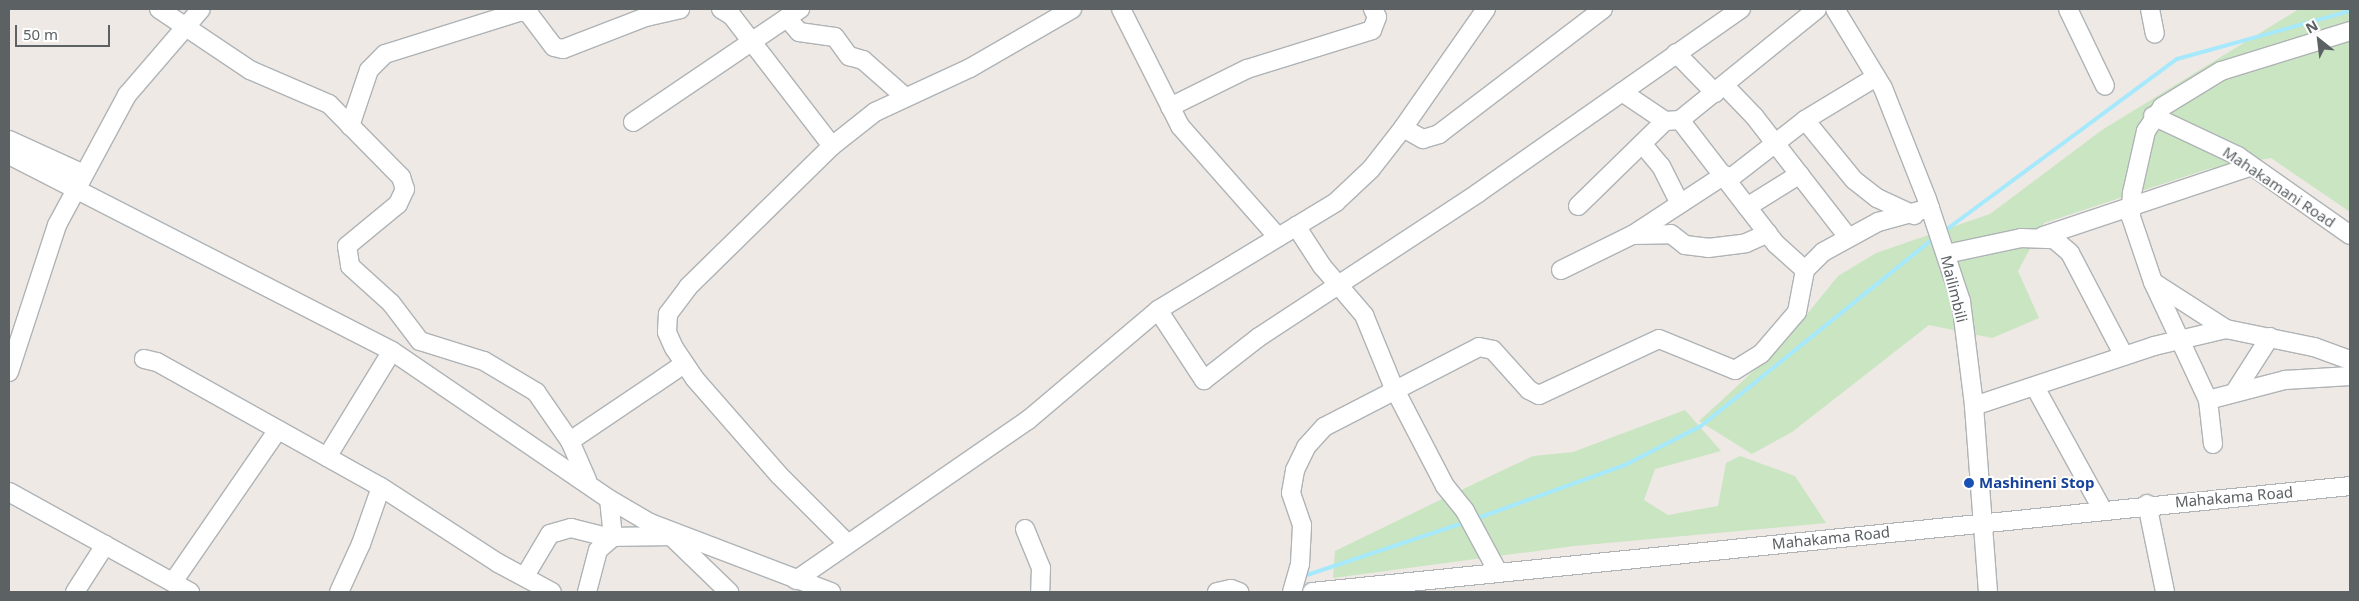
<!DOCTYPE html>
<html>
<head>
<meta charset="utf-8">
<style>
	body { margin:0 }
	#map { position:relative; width:2359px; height:601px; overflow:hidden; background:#eee9e4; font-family:"Noto Sans",sans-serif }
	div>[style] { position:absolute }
	.green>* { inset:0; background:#c9e5c1 }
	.stream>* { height:4px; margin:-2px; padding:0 2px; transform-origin:2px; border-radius:2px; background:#a6e9fc }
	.roads { filter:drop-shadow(1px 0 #afb3b6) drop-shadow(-1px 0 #afb3b6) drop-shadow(0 1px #afb3b6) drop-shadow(0 -1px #afb3b6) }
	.minor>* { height:18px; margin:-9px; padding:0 9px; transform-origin:9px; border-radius:9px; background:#fff }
	.dots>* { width:14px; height:14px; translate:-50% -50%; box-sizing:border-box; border:2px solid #fff; border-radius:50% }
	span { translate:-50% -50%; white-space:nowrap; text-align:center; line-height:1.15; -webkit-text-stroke:4px #fff; paint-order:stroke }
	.street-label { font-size:15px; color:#5c6164 }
	.transit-label { font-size:15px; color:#164399; font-weight:700 }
	.left { translate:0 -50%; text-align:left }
	.frame { position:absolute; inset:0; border:10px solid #5c6164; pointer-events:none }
	.north { position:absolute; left:2294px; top:15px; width:50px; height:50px; -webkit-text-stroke:4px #fff; paint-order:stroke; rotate:331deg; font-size:14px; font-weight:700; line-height:20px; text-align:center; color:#5c6164 }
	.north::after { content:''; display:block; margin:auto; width:18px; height:22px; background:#5c6164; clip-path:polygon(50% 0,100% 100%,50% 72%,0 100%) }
	.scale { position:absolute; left:15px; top:25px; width:95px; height:22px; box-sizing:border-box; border:2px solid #5c6164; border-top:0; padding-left:6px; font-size:15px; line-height:18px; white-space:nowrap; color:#5c6164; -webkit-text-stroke:4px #fff; paint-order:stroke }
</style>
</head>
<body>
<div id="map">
	<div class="green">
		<i style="clip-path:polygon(2299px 9px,2350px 9px,2350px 212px,2271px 158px,2208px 169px,2044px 223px,2018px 271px,2039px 318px,1992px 338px,1929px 325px,1792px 432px,1752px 454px,1699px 421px,1782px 345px,1838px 276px,1876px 253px,1990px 214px,2102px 130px)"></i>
		<i style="clip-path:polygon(1685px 410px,1721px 451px,1655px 469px,1644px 500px,1668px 515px,1718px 506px,1726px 463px,1740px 456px,1795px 476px,1826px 523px,1574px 546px,1333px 578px,1335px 551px,1436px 502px,1533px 456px,1573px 452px)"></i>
	</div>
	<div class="stream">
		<i style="left:1943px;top:232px;width:291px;rotate:-36.5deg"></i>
		<i style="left:2177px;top:59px;width:180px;rotate:-15.5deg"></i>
		<i style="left:1475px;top:519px;width:159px;rotate:-19.8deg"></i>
		<i style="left:1625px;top:465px;width:85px;rotate:-27.2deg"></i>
		<i style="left:1701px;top:426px;width:301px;rotate:-38.9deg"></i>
		<i style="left:1307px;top:575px;width:168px;rotate:-18.4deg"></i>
	</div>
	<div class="roads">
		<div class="minor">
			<i style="left:159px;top:9px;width:110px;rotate:33.8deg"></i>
			<i style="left:250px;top:70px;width:86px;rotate:23.3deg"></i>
			<i style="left:329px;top:104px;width:103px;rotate:45.4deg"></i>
			<i style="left:401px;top:177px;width:13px;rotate:72deg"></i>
			<i style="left:405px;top:189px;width:17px;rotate:115deg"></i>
			<i style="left:398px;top:204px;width:66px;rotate:140.5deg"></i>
			<i style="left:347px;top:246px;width:20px;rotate:81deg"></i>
			<i style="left:350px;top:266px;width:55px;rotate:42.1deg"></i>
			<i style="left:391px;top:303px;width:48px;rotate:52.7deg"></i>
			<i style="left:420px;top:341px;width:67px;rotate:17.4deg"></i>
			<i style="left:484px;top:361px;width:61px;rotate:30.8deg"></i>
			<i style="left:536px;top:392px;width:60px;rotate:55.2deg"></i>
			<i style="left:570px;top:441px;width:43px;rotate:66.4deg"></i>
			<i style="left:721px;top:9px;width:13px;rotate:32deg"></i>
			<i style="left:732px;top:16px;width:164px;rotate:52.4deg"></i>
			<i style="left:1121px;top:9px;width:131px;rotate:63.2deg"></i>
			<i style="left:1180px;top:126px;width:148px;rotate:48.6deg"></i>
			<i style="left:1835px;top:9px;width:92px;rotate:58.7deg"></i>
			<i style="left:1883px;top:88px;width:119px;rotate:68.4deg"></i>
			<i style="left:1927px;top:199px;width:108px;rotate:71.6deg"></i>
			<i style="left:1961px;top:301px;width:106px;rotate:82.9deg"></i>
			<i style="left:1974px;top:406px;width:187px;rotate:85.7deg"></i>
			<i style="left:2068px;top:9px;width:85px;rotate:64.3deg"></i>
			<i style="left:2150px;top:9px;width:25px;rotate:79deg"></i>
			<i style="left:787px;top:18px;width:18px;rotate:49deg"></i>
			<i style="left:799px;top:32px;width:36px;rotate:8deg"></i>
			<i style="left:835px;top:37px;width:24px;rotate:54deg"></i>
			<i style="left:849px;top:56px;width:15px;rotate:16deg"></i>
			<i style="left:863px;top:60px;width:55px;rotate:41.3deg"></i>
			<i style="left:1676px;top:53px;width:56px;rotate:45.7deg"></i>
			<i style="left:1725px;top:86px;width:42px;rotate:46deg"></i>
			<i style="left:1754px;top:116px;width:152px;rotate:52.2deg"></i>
			<i style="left:1622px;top:92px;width:52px;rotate:34deg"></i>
			<i style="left:1665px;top:121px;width:15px;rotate:-4deg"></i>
			<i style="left:1680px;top:120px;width:176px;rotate:-39deg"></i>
			<i style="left:1170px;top:107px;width:86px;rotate:-26.3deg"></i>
			<i style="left:1247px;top:69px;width:131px;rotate:-17.3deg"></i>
			<i style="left:1372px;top:30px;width:14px;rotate:-69deg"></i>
			<i style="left:1377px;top:17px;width:9px;rotate:-117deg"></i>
			<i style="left:2153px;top:116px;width:94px;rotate:25.2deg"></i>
			<i style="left:2238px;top:156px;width:137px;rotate:35.2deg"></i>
			<i style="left:1680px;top:120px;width:157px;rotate:52.3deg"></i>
			<i style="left:1776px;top:244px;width:39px;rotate:42deg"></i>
			<i style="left:1805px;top:120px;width:77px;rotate:50.8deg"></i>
			<i style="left:1854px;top:180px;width:29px;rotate:38deg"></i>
			<i style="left:1877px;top:198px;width:41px;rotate:24.7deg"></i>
			<i style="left:633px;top:122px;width:202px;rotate:-34.1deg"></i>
			<i style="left:350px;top:126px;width:59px;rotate:-71.3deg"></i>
			<i style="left:369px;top:70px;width:23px;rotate:-45deg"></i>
			<i style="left:385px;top:54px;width:144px;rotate:-17.4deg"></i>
			<i style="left:522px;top:11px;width:8px;rotate:23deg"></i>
			<i style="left:529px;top:14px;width:41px;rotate:52.9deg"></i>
			<i style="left:554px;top:47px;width:9px;rotate:13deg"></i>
			<i style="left:563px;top:49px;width:89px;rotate:-21.1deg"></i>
			<i style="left:646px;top:17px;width:35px;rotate:-13deg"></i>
			<i style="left:1403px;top:128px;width:23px;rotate:29deg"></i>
			<i style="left:1423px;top:139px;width:17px;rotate:-17deg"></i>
			<i style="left:1439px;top:134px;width:206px;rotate:-37.3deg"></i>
			<i style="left:9px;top:140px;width:82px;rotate:24.4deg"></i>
			<i style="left:1644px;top:146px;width:26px;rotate:50deg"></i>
			<i style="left:1661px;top:166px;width:42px;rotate:63.4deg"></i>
			<i style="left:9px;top:155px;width:430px;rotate:27.1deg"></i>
			<i style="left:392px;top:351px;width:263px;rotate:34.3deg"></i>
			<i style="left:609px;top:499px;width:48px;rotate:30.3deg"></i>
			<i style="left:650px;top:523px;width:194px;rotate:20.9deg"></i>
			<i style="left:1728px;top:180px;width:98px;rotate:-37.9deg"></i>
			<i style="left:1805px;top:120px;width:83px;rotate:-31.2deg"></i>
			<i style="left:1578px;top:206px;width:122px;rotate:-44.3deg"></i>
			<i style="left:1747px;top:207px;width:62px;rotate:-31.9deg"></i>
			<i style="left:1296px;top:226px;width:48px;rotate:57deg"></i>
			<i style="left:1322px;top:266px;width:65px;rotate:49.4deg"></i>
			<i style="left:1364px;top:315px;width:79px;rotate:67.7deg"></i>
			<i style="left:1394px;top:388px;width:110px;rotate:62.5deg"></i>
			<i style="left:1445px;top:486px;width:32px;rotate:51deg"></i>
			<i style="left:1465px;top:511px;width:69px;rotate:61.6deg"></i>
			<i style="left:1634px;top:234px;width:108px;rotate:-33.2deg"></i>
			<i style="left:2043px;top:236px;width:220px;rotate:-18.5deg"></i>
			<i style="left:1946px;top:254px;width:77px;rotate:-12deg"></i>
			<i style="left:2021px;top:238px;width:33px;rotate:2deg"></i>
			<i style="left:2054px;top:239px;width:21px;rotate:41deg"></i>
			<i style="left:2070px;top:253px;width:116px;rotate:62.3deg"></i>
			<i style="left:1561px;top:270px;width:79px;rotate:-26.2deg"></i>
			<i style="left:1632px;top:235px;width:39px;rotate:-1deg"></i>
			<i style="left:1671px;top:234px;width:18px;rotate:38deg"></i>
			<i style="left:1685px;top:245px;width:23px;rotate:7deg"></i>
			<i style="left:1708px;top:248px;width:38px;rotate:-7deg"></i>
			<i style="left:1746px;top:243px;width:24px;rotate:-24deg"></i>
			<i style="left:2153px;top:282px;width:87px;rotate:32.8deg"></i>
			<i style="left:1158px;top:310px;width:84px;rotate:56.7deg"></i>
			<i style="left:1204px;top:380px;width:70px;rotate:-38deg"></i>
			<i style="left:1259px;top:337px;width:262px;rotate:-33.3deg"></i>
			<i style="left:1478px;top:193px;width:321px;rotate:-35deg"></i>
			<i style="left:144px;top:359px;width:13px;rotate:13deg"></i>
			<i style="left:157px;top:362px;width:257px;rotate:29.2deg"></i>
			<i style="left:381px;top:487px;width:140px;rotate:33deg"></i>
			<i style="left:498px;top:563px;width:61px;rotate:28.2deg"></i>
			<i style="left:9px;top:372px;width:155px;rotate:-71.9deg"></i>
			<i style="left:57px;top:225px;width:148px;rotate:-61.7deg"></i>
			<i style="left:127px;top:95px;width:113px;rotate:-49.3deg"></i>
			<i style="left:2035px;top:387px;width:139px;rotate:61.2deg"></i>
			<i style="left:2236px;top:390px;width:63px;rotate:-57.3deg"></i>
			<i style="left:2208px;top:400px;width:80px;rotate:-14.6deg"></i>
			<i style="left:2285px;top:380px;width:65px;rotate:-3.5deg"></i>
			<i style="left:1974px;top:406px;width:190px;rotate:-18.4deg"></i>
			<i style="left:2154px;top:346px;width:74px;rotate:-13.3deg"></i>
			<i style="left:2226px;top:329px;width:90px;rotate:11.6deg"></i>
			<i style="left:2314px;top:347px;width:38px;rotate:20deg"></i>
			<i style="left:570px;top:441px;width:138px;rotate:-34deg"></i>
			<i style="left:2213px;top:444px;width:44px;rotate:-96.5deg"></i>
			<i style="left:2208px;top:400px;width:130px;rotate:-115deg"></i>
			<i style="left:2153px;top:282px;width:69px;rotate:-108.7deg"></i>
			<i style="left:2131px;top:217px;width:24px;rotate:-88deg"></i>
			<i style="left:2132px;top:193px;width:64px;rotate:-77.3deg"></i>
			<i style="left:2146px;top:131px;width:29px;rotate:-56deg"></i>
			<i style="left:2162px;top:107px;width:69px;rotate:-31.4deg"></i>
			<i style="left:2221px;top:71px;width:135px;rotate:-17.2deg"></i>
			<i style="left:327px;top:457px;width:124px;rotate:-58.5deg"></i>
			<i style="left:9px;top:492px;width:207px;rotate:28.9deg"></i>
			<i style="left:2147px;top:504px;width:90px;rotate:78.4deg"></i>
			<i style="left:1025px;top:529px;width:42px;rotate:67.7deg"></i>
			<i style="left:1041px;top:568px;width:24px;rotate:92deg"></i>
			<i style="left:671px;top:536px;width:81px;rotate:44deg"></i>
			<i style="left:847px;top:543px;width:96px;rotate:-135deg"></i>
			<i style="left:779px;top:475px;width:128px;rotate:-131.2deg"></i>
			<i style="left:695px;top:379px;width:37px;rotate:-124deg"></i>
			<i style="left:674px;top:348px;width:17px;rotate:-114deg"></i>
			<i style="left:667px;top:332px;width:18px;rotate:-87deg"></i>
			<i style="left:668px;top:314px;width:34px;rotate:-53deg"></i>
			<i style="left:688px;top:287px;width:202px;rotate:-44.4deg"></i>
			<i style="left:832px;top:146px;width:55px;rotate:-38.3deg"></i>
			<i style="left:875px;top:112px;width:105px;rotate:-24.9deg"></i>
			<i style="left:970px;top:68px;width:118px;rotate:-30deg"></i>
			<i style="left:525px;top:576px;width:49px;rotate:-59.2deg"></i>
			<i style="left:550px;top:534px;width:22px;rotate:-16deg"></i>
			<i style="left:571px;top:528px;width:36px;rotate:14deg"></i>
			<i style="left:606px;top:537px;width:69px;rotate:-0.8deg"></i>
			<i style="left:796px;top:580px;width:282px;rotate:-34.6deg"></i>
			<i style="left:1028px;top:420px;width:170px;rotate:-40.2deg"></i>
			<i style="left:1158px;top:310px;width:208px;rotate:-31.2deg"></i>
			<i style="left:1336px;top:202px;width:48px;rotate:-43.3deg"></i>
			<i style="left:1371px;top:169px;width:52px;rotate:-52deg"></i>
			<i style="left:1403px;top:128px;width:145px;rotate:-55.1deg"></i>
			<i style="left:173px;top:582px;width:185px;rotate:-55.4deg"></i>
			<i style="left:75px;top:592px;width:56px;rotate:-57.4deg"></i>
			<i style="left:339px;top:592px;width:53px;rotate:-65.4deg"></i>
			<i style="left:361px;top:544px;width:60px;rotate:-70.7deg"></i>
			<i style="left:587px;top:592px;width:43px;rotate:-75.3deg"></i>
			<i style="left:598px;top:550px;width:20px;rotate:-41deg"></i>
			<i style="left:613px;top:537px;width:38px;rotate:-96deg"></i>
			<i style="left:1217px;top:592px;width:14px;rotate:-12deg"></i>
			<i style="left:1231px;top:589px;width:9px;rotate:21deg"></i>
			<i style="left:1292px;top:592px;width:29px;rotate:-74deg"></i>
			<i style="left:1300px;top:564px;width:39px;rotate:-87deg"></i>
			<i style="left:1302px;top:525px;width:34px;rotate:-109deg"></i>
			<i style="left:1291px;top:493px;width:23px;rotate:-80deg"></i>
			<i style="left:1295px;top:470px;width:25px;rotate:-64deg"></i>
			<i style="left:1306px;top:447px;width:27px;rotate:-48deg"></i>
			<i style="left:1324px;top:427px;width:174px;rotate:-27.3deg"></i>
			<i style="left:1479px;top:347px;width:14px;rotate:12deg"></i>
			<i style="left:1493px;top:350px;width:54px;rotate:48deg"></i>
			<i style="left:1529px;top:390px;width:11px;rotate:27deg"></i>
			<i style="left:1539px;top:395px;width:132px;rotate:-25deg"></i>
			<i style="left:1659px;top:339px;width:82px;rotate:22.2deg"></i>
			<i style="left:1735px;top:370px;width:31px;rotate:-32deg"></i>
			<i style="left:1761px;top:354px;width:55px;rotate:-49.4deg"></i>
			<i style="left:1797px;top:312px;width:43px;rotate:-79.2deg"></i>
			<i style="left:1805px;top:270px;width:25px;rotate:-45deg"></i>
			<i style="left:1823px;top:252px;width:63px;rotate:-28.6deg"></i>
			<i style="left:1878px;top:222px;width:54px;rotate:-15.1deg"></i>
			<i style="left:1312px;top:592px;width:1043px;rotate:-5.83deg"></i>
		</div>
	</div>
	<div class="dots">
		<i style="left:1969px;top:483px;background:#1a4fb4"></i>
	</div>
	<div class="street-label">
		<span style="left:2279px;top:187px;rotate:34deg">Mahakamani Road</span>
		<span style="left:1954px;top:289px;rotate:76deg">Mailimbili</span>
		<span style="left:2234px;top:497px;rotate:-5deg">Mahakama Road</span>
		<span style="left:1831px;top:538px;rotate:-6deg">Mahakama Road</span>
	</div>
	<div class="transit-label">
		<span class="left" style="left:1979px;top:483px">Mashineni Stop</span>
	</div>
	<div class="frame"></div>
	<div class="north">N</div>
	<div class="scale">50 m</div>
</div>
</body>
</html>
